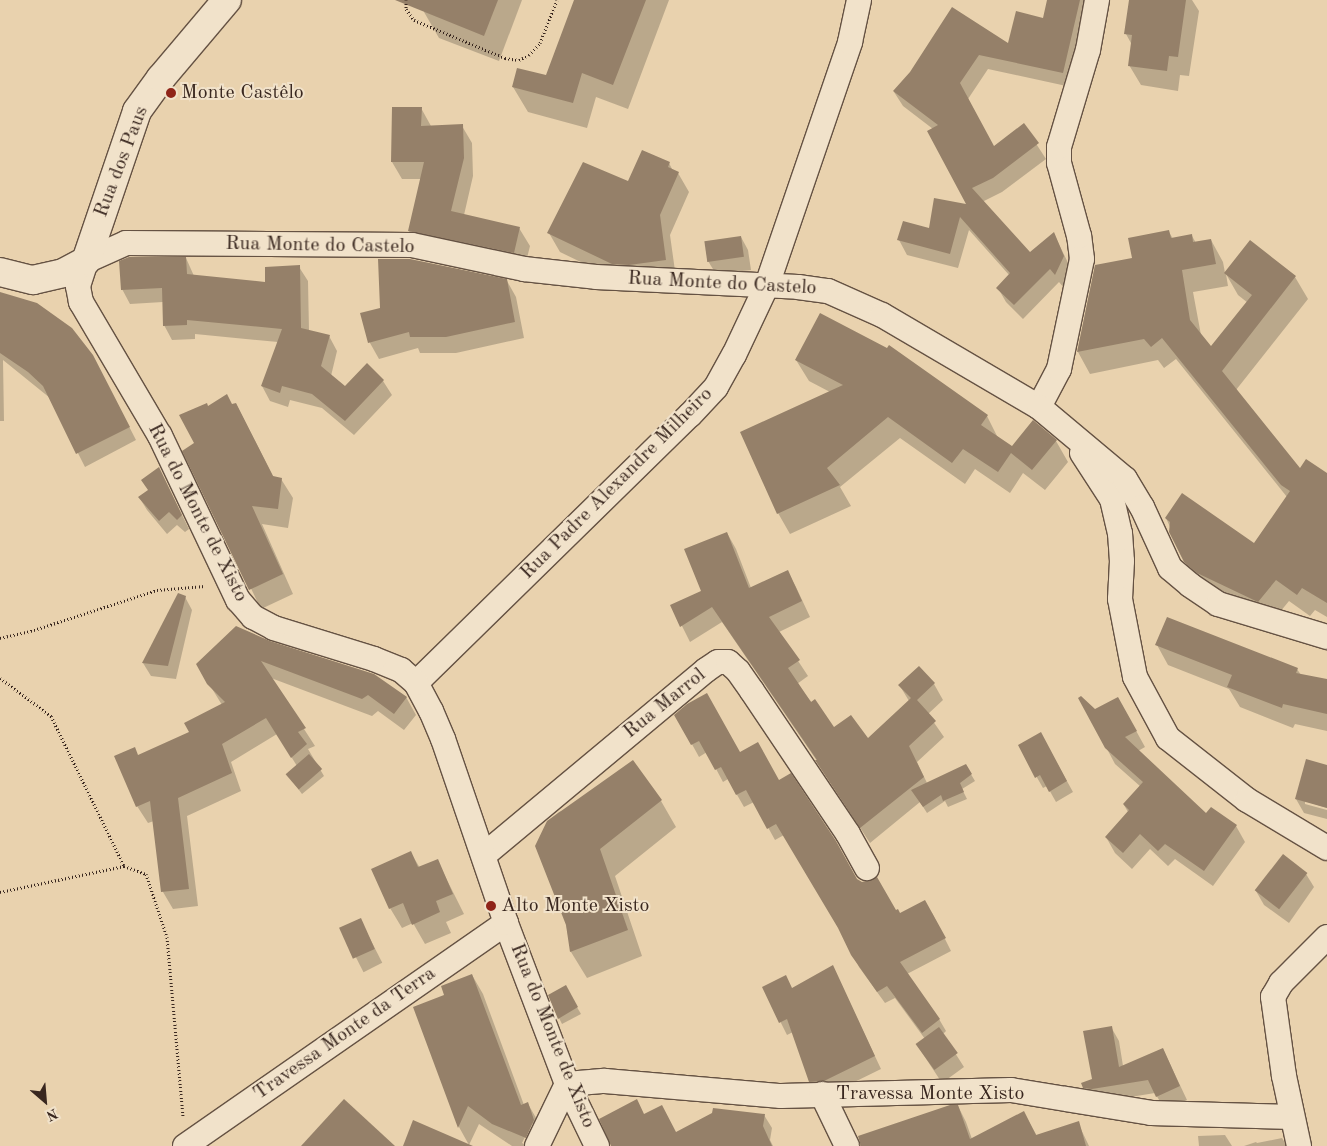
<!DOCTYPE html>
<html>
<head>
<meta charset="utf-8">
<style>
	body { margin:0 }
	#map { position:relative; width:1327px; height:1146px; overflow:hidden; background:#e9d2ae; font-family:"Old Standard TT",serif }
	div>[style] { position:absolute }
	.shadow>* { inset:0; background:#0003; transform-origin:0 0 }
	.building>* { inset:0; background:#958069; transform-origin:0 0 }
	.path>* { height:3px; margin-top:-1.5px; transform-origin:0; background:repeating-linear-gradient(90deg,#39271f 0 1px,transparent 0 3.5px) }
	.roads { filter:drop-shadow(1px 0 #655243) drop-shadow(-1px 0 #655243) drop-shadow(0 1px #655243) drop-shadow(0 -1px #655243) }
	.street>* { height:24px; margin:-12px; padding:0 12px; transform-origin:12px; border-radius:12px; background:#f1e2ca }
	.secondary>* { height:28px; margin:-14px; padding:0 14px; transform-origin:14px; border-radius:14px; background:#f1e2ca }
	.dots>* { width:14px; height:14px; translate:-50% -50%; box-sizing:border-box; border:2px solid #f1e2ca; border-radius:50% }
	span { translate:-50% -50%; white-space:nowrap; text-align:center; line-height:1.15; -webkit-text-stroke:4px #f1e2ca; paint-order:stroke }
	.poi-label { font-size:20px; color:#39271f }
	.left { translate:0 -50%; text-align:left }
	.street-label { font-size:20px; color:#39271f }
	.north { position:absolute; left:20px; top:1076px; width:50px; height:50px; -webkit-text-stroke:4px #f1e2ca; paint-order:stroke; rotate:153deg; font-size:14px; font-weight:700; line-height:20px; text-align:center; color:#39271f }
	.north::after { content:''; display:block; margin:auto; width:18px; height:22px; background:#39271f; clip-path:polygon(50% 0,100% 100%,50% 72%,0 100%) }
</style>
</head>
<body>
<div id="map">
	<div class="shadow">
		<i style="clip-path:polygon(428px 0,522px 0,499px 61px,439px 38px,424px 12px)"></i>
		<i style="clip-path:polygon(576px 0,669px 0,628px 109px,596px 97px,587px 128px,528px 112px,513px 87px,546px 77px)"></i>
		<i style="clip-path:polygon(1048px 0,1088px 0,1071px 87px,988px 69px,968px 99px,994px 148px,1024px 125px,1046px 159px,1002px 192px,982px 202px,1030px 254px,1054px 234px,1072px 271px,1064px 288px,1059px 282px,1023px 319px,1006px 302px,998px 288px,1010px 276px,969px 230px,958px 268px,907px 255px,899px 240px,930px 229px,968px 205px,933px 129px,903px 106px,894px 92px,911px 73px,1009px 45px,1044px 19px)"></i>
		<i style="clip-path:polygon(1131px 0,1192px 0,1199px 11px,1189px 76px,1180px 75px,1178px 91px,1141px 85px,1129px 65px,1132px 45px,1126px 34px)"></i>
		<i style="clip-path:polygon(421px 108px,431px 126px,462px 126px,472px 143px,473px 176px,464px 215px,519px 228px,530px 246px,524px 270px,419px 249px,409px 231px,421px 179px,402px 179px,392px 162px)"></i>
		<i style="clip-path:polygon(669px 163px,673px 171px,678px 173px,689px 192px,670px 235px,676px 278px,624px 283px,560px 252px,549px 233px)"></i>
		<i style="clip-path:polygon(evenodd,1169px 232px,1173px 239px,1192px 236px,1196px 243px,1211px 240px,1223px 262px,1225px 273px,1250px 242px,1295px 277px,1308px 299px,1236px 390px,1300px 470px,1327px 475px,1327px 617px,1315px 610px,1310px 616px,1289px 601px,1271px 623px,1198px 584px,1185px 561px,1166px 518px,1254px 544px,1287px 497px,1176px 359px,1164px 368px,1158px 360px,1090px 374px,1078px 352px,1096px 266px,1133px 259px,1169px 232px,1226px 274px,1238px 295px,1248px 303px,1211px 348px,1201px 335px,1193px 292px,1228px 286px,1226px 274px)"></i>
		<i style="clip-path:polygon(741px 237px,748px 250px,751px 270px,716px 274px,708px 261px)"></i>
		<i style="clip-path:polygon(186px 258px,194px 276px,267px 284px,299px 267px,308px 281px,309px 331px,329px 336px,337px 351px,331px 376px,345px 387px,383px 381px,392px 395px,354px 435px,322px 408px,290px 400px,288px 407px,270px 401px,262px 386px,278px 342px,195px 334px,195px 339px,172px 340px,164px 325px,163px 302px,130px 304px,122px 289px)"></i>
		<i style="clip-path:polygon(507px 281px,516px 297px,524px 338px,456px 353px,420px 353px,418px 348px,379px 359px,370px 343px,362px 314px)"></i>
		<i style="clip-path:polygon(0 293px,100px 370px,136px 440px,85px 467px,50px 398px,3px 360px,4px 421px,0 421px)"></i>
		<i style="clip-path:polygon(796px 360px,987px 416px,998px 438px,1013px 448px,1056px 441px,1068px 462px,1045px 490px,1023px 473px,1010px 493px,975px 469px,965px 484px,900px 438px,840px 487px,851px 506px,790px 534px,778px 513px,830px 392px,809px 381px)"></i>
		<i style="clip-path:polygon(236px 404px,274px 478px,281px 479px,293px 498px,288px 528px,262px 524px,293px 594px,261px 609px,184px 451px,196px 444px,208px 407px)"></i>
		<i style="clip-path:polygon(159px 469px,189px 529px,185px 532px,177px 525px,167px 534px,147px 510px,139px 497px,149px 491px)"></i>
		<i style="clip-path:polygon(727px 533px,736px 549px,751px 588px,787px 571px,796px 587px,810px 617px,779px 632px,808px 676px,797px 684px,833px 729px,868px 740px,909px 701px,900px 686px,919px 668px,934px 684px,943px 700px,928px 714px,944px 737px,917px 762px,927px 783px,966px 766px,975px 781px,962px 789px,967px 799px,948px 807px,945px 801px,927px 813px,920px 802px,870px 843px,817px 761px,722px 622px,690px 642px,672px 606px,702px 591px)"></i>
		<i style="clip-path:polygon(185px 597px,192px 610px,176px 679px,151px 676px,143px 663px)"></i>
		<i style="clip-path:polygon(236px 628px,406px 697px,416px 715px,404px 730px,378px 711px,372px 716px,271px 678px,315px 746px,308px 749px,324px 776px,302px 794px,287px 774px,297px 766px,277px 734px,231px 762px,241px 791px,187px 816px,198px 906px,173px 909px,163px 892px,154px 821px,148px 823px,137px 806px,139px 756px,191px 733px,222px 705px,197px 664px)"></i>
		<i style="clip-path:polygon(1157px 645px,1297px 669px,1301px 675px,1327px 680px,1327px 731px,1295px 724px,1293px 728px,1240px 707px,1229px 689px,1168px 665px)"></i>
		<i style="clip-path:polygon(1118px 698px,1145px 747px,1138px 751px,1206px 815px,1236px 826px,1245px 842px,1213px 886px,1175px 859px,1168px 866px,1150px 849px,1132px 869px,1115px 853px,1106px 837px,1128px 812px,1124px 805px,1141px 787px,1115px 764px,1106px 747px,1095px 711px)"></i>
		<i style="clip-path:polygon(676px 715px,740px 754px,778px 781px,857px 880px,895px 911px,900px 914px,932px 913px,951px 951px,907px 974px,939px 1019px,946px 1031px,943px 1034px,964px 1067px,942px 1083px,917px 1045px,925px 1039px,895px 998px,885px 1003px,859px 967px,840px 928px,784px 835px,775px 840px,754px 802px,744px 807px,728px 779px,723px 782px,707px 752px,699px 757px)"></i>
		<i style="clip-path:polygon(1047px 745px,1073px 792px,1056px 802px,1047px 786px,1043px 788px,1019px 746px)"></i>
		<i style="clip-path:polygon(1327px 766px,1327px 808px,1305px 801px,1305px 804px,1327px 810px,1327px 819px,1304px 813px,1296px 799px)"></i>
		<i style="clip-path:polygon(661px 801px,676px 827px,615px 876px,642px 956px,587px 978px,571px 952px,548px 821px,559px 812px,568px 809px)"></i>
		<i style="clip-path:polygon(411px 853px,420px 868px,437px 860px,464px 914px,446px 922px,451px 933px,425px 944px,413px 923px,402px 928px,390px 908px)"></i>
		<i style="clip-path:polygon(1306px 874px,1314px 887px,1289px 923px,1264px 905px,1256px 891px)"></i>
		<i style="left:360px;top:919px;width:49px;height:21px;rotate:63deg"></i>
		<i style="clip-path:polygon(833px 967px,881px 1069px,832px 1093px,817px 1094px,810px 1081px,793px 1032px,787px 1035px,763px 987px,793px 989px)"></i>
		<i style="clip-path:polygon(evenodd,472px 975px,483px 994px,524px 1105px,528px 1104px,539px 1123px,542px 1146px,512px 1146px,479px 1124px,469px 1145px,459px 1127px,415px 1007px,445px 996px,472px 975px,532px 1123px,533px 1125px,524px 1144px,522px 1143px,532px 1123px)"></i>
		<i style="clip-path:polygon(565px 987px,581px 1014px,562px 1024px,559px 1018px)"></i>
		<i style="clip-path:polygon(1111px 1027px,1119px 1041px,1123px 1066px,1163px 1049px,1187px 1100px,1165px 1110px,1155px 1093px,1100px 1102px,1092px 1101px,1084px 1087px,1093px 1079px)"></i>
		<i style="clip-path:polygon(958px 1106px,966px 1122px,972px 1139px,1024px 1113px,1037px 1136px,1078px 1123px,1089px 1146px,866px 1146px)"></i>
		<i style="clip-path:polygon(764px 1115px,772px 1128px,770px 1140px,773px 1146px,719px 1146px)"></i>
		<i style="clip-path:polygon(1225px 1135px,1232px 1146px,1199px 1146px,1198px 1136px)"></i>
		<i style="clip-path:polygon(1282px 1138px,1287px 1146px,1244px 1146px,1256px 1142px,1257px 1143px)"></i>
	</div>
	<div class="building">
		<i style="clip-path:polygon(395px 0,498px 0,484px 36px)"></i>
		<i style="clip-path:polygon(574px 0,646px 0,613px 85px,582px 73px,573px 103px,512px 87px,517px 68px,546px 75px)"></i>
		<i style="clip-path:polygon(1047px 0,1080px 0,1063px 73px,979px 55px,960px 83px,994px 146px,1024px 123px,1039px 143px,993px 178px,972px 188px,1030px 252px,1054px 232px,1064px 256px,1055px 275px,1050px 269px,1014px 305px,996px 288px,1010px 273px,960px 217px,950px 254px,897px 240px,903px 221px,929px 228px,934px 198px,966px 204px,927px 131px,938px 125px,893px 91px,910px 72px,952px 7px,1008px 43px,1016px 11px,1043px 18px)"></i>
		<i style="clip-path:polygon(1129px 0,1186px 0,1178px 57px,1169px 56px,1167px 71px,1128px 66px,1132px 35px,1124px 34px)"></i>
		<i style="clip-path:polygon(392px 107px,422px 107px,421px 126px,463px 124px,464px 158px,451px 211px,520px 227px,514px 253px,408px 231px,424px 162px,391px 162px)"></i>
		<i style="clip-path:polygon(642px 150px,670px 162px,668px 167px,679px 172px,660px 215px,666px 260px,629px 265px,612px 264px,547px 233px,583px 162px,628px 181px)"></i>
		<i style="clip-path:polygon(1169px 230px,1171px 238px,1192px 234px,1193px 242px,1211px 239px,1216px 264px,1182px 270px,1190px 320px,1211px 346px,1252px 295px,1224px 273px,1250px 240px,1296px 276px,1222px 371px,1300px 468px,1306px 459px,1327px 473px,1327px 603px,1302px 588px,1297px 595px,1276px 580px,1258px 602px,1197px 573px,1184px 562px,1169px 532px,1170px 522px,1165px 518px,1182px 493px,1254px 543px,1290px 491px,1281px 485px,1162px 338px,1151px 347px,1144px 339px,1077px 352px,1095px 265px,1132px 258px,1128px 238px)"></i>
		<i style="left:741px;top:236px;width:21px;height:37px;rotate:82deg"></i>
		<i style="clip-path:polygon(129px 257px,186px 257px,187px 274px,265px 282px,265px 267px,300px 265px,301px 328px,330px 335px,321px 366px,345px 386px,367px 363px,384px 380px,345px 421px,312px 394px,282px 386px,280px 393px,261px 386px,282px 329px,187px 320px,187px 325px,163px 326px,162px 288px,121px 290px,119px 261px)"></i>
		<i style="clip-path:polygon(378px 259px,410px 259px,507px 279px,515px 322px,446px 337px,410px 337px,409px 332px,368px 343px,360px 313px,380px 308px)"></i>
		<i style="clip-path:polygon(0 292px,37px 303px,72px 328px,93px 355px,130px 427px,76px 454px,43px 386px,28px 372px,0 353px)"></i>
		<i style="clip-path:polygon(820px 313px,887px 348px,889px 345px,988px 415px,981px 425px,1012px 446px,1033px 420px,1057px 440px,1032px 470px,1011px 453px,998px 472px,963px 449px,952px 463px,888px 417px,827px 468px,840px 485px,777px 514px,740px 432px,843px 385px,795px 360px)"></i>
		<i style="clip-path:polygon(227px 394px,232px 404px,236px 403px,273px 476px,282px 478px,278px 509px,252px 506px,283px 574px,249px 590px,182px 451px,194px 443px,179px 415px,207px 403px,208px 406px)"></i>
		<i style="clip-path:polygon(159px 467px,182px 515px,177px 520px,169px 512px,159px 521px,138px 497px,148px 490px,141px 480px)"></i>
		<i style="clip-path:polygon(727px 532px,749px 588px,788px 570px,802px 601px,769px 617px,800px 660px,788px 668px,811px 702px,815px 699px,834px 727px,851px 715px,868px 738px,911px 698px,898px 685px,919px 666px,935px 683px,917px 700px,936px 721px,909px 746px,924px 777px,860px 828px,815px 760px,817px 760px,712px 607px,680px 627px,670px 605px,701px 591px,684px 549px)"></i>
		<i style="clip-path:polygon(178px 593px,186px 596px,168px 666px,142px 663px)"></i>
		<i style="clip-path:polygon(1167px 617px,1298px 668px,1296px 673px,1327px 679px,1327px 714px,1283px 704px,1282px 708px,1227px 687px,1232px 675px,1155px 645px)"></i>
		<i style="clip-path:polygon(236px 626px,270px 641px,374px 674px,407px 697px,394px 714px,368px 695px,362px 699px,261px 661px,306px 728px,298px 732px,307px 744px,291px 758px,266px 718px,222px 744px,232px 773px,178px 798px,189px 889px,161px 892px,150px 801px,136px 807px,114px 756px,135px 747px,138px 755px,189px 732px,184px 723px,225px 702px,207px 684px,196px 664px)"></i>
		<i style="clip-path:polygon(707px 693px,740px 752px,758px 742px,779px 780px,791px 773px,836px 841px,857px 879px,862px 882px,877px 877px,896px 910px,898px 909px,900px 913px,925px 900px,946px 938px,900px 962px,940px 1019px,922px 1033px,887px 986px,877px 992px,851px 955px,838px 928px,776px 824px,767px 829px,746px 790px,736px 795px,721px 767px,715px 770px,699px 741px,691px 745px,674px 715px,687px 704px)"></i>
		<i style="clip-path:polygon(1081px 696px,1095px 709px,1118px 697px,1137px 731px,1125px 737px,1206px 813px,1211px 807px,1237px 825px,1204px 871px,1165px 844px,1158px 851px,1140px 834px,1123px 853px,1105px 837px,1129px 810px,1123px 804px,1143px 782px,1105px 748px,1078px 698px)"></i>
		<i style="clip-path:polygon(1041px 732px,1067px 781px,1049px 792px,1040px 775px,1035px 778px,1018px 745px)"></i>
		<i style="left:309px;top:754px;width:20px;height:31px;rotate:49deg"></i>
		<i style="clip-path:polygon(1306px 759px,1327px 765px,1327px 808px,1295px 799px)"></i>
		<i style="clip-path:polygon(633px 760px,662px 800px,600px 849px,628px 930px,570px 952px,566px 925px,535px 846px,547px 821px)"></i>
		<i style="clip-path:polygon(966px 764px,972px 774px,960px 783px,964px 792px,943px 801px,941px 795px,923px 807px,911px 790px)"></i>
		<i style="clip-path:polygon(411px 851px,418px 867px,438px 859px,453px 894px,436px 901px,440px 912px,412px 925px,403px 903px,389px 909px,371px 869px)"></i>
		<i style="left:1283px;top:854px;width:31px;height:46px;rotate:38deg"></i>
		<i style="left:361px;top:918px;width:34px;height:24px;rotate:66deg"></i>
		<i style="clip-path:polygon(833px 965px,875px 1056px,824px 1081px,809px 1082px,787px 1019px,779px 1023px,762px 987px,786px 975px,792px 988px)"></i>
		<i style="clip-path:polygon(472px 974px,521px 1105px,528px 1102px,534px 1120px,526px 1138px,492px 1124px,468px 1106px,458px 1128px,413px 1007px,444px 995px,441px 986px)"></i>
		<i style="clip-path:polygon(566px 985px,578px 1007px,558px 1019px,548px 995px)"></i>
		<i style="clip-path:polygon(1112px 1026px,1119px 1067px,1163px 1048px,1180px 1086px,1156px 1097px,1148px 1080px,1092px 1089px,1083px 1088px,1081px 1083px,1092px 1079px,1083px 1031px)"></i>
		<i style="left:939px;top:1027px;width:32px;height:29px;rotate:54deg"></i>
		<i style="clip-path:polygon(344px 1099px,395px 1146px,301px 1146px)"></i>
		<i style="clip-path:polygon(637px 1099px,644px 1114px,662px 1105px,676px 1132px,712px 1113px,713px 1108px,765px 1114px,763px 1126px,772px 1146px,611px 1146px,599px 1119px)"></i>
		<i style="clip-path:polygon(950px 1105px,958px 1105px,970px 1139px,1024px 1111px,1036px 1135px,1079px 1121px,1086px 1146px,861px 1146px,858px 1136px)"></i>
		<i style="clip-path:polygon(413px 1120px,473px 1146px,403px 1146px)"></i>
	</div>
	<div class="path">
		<i style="left:406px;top:0;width:9px;rotate:90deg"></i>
		<i style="left:406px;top:9px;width:14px;rotate:54deg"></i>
		<i style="left:414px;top:20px;width:99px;rotate:22.7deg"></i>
		<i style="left:505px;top:58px;width:14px;rotate:8deg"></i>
		<i style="left:519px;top:60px;width:11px;rotate:-27deg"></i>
		<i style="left:529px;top:55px;width:16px;rotate:-47deg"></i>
		<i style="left:540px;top:43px;width:46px;rotate:-68.4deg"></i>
		<i style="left:0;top:638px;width:35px;rotate:-13deg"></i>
		<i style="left:34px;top:630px;width:129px;rotate:-18deg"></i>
		<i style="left:157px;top:590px;width:48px;rotate:-4.8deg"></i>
		<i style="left:0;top:678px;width:64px;rotate:36.7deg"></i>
		<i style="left:51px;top:716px;width:167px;rotate:64deg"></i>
		<i style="left:124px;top:866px;width:23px;rotate:20deg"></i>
		<i style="left:146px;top:874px;width:66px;rotate:71.6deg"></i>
		<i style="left:167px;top:937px;width:182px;rotate:84.9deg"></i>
		<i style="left:0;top:892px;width:127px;rotate:-11.8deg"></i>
	</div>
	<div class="roads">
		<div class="street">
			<i style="left:1039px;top:407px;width:43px;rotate:-62.2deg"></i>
			<i style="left:1059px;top:369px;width:112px;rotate:-78.2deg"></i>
			<i style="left:1082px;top:259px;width:23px;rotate:-97deg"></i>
			<i style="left:1079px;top:236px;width:76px;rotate:-105.3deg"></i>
			<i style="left:1059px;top:163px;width:16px;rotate:-90deg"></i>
			<i style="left:1059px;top:147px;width:101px;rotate:-73.4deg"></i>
			<i style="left:1088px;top:50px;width:51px;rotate:-79.8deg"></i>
			<i style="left:1082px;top:453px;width:55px;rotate:56.9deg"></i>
			<i style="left:1112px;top:499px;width:35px;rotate:77deg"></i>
			<i style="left:1120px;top:533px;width:28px;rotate:86deg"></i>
			<i style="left:1122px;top:561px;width:38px;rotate:93deg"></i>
			<i style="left:1120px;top:599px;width:79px;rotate:79.1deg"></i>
			<i style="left:1135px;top:677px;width:69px;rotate:61.6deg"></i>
			<i style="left:1168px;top:738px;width:100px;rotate:38.1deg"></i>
			<i style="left:1247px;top:800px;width:93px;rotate:31deg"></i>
			<i style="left:416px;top:683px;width:383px;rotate:-44.4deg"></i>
			<i style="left:690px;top:415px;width:38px;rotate:-47deg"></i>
			<i style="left:716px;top:387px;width:37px;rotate:-61deg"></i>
			<i style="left:734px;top:355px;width:77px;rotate:-64.8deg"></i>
			<i style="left:767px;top:285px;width:257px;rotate:-71.1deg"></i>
			<i style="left:850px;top:42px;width:43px;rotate:-77.9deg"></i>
			<i style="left:484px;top:855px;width:289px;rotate:-39.8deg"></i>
			<i style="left:706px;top:670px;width:14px;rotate:-34deg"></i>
			<i style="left:718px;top:662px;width:10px"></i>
			<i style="left:728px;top:662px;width:13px;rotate:42deg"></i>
			<i style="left:738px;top:671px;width:24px;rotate:55deg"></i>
			<i style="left:752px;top:691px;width:172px;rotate:56.1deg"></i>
			<i style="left:848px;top:834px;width:39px;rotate:61deg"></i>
			<i style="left:567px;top:1084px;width:38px;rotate:-5deg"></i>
			<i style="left:605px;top:1081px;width:177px;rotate:4.9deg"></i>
			<i style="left:781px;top:1096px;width:230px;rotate:-1.5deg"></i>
			<i style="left:1011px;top:1090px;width:142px;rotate:9.3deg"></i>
			<i style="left:1151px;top:1113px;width:141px;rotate:1.6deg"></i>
			<i style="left:822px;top:1094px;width:58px;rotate:64.3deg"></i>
			<i style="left:185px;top:1146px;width:391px;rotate:-34.8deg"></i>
			<i style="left:537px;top:1146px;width:69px;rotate:-64.2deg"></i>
			<i style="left:597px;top:1146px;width:69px;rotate:-115.8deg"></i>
			<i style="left:567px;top:1084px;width:172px;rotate:-110.8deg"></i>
			<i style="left:506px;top:923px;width:194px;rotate:-108.9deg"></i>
			<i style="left:443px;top:739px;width:30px;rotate:-113deg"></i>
			<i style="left:431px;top:711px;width:32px;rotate:-118deg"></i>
			<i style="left:416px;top:683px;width:20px;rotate:-139deg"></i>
			<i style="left:401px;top:670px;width:29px;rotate:-158deg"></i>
			<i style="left:374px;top:659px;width:105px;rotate:-162.8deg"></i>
			<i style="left:274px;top:628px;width:24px;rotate:-152deg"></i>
			<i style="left:253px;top:617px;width:23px;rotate:-131deg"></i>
			<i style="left:238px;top:600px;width:182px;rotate:-115.4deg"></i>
			<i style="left:160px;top:436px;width:156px;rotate:-120.5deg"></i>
			<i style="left:81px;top:302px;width:16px;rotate:-101deg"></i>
			<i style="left:78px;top:286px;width:26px;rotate:-72deg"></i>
			<i style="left:86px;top:261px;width:44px;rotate:-24.2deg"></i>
			<i style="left:126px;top:243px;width:286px;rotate:0.4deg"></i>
			<i style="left:412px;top:245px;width:115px;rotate:12.1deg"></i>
			<i style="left:524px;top:269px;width:72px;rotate:6.3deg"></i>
			<i style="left:596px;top:277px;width:202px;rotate:2.8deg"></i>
			<i style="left:798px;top:287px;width:30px;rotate:8deg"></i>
			<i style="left:828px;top:291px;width:59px;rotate:24deg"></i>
			<i style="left:882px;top:315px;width:182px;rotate:30.4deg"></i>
			<i style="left:1039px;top:407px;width:112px;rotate:39.9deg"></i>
			<i style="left:1125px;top:479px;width:33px;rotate:59deg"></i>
			<i style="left:1142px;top:507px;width:67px;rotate:65.3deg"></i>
			<i style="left:1170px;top:568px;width:26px;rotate:40deg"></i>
			<i style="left:1190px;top:585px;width:34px;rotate:34deg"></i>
			<i style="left:1218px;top:604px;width:114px;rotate:16.8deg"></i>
			<i style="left:1299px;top:1146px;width:72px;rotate:-102.1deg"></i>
			<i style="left:1284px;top:1076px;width:80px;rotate:-97.9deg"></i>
			<i style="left:1273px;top:997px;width:16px;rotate:-60deg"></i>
			<i style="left:1281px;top:983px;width:65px;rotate:-45deg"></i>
		</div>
		<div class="secondary">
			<i style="left:0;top:272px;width:34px;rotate:14deg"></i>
			<i style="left:33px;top:280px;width:31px;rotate:-13deg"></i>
			<i style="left:63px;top:273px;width:26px;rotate:-28deg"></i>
			<i style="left:86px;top:261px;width:158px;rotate:-71.2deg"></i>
			<i style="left:137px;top:111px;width:41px;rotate:-54deg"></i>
			<i style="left:161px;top:78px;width:102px;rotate:-49.8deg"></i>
		</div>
	</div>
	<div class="dots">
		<i style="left:171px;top:93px;background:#8f2418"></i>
		<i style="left:491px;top:906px;background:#8f2418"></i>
	</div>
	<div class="poi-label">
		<span class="left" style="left:181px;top:93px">Monte Castêlo</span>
		<span class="left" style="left:501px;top:906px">Alto Monte Xisto</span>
	</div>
	<div class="street-label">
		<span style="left:122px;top:162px;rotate:-69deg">Rua dos Paus</span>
		<span style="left:320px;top:246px;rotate:1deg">Rua Monte do Castelo</span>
		<span style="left:722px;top:284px;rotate:3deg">Rua Monte do Castelo</span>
		<span style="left:617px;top:484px;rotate:-45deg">Rua Padre Alexandre Milheiro</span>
		<span style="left:197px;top:513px;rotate:63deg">Rua do Monte de Xisto</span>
		<span style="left:665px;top:704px;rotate:-39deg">Rua Marrol</span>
		<span style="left:345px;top:1034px;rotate:-35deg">Travessa Monte da Terra</span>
		<span style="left:552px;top:1036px;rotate:68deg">Rua do Monte de Xisto</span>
		<span style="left:930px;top:1094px">Travessa Monte Xisto</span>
	</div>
	<div class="north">N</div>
</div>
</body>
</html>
